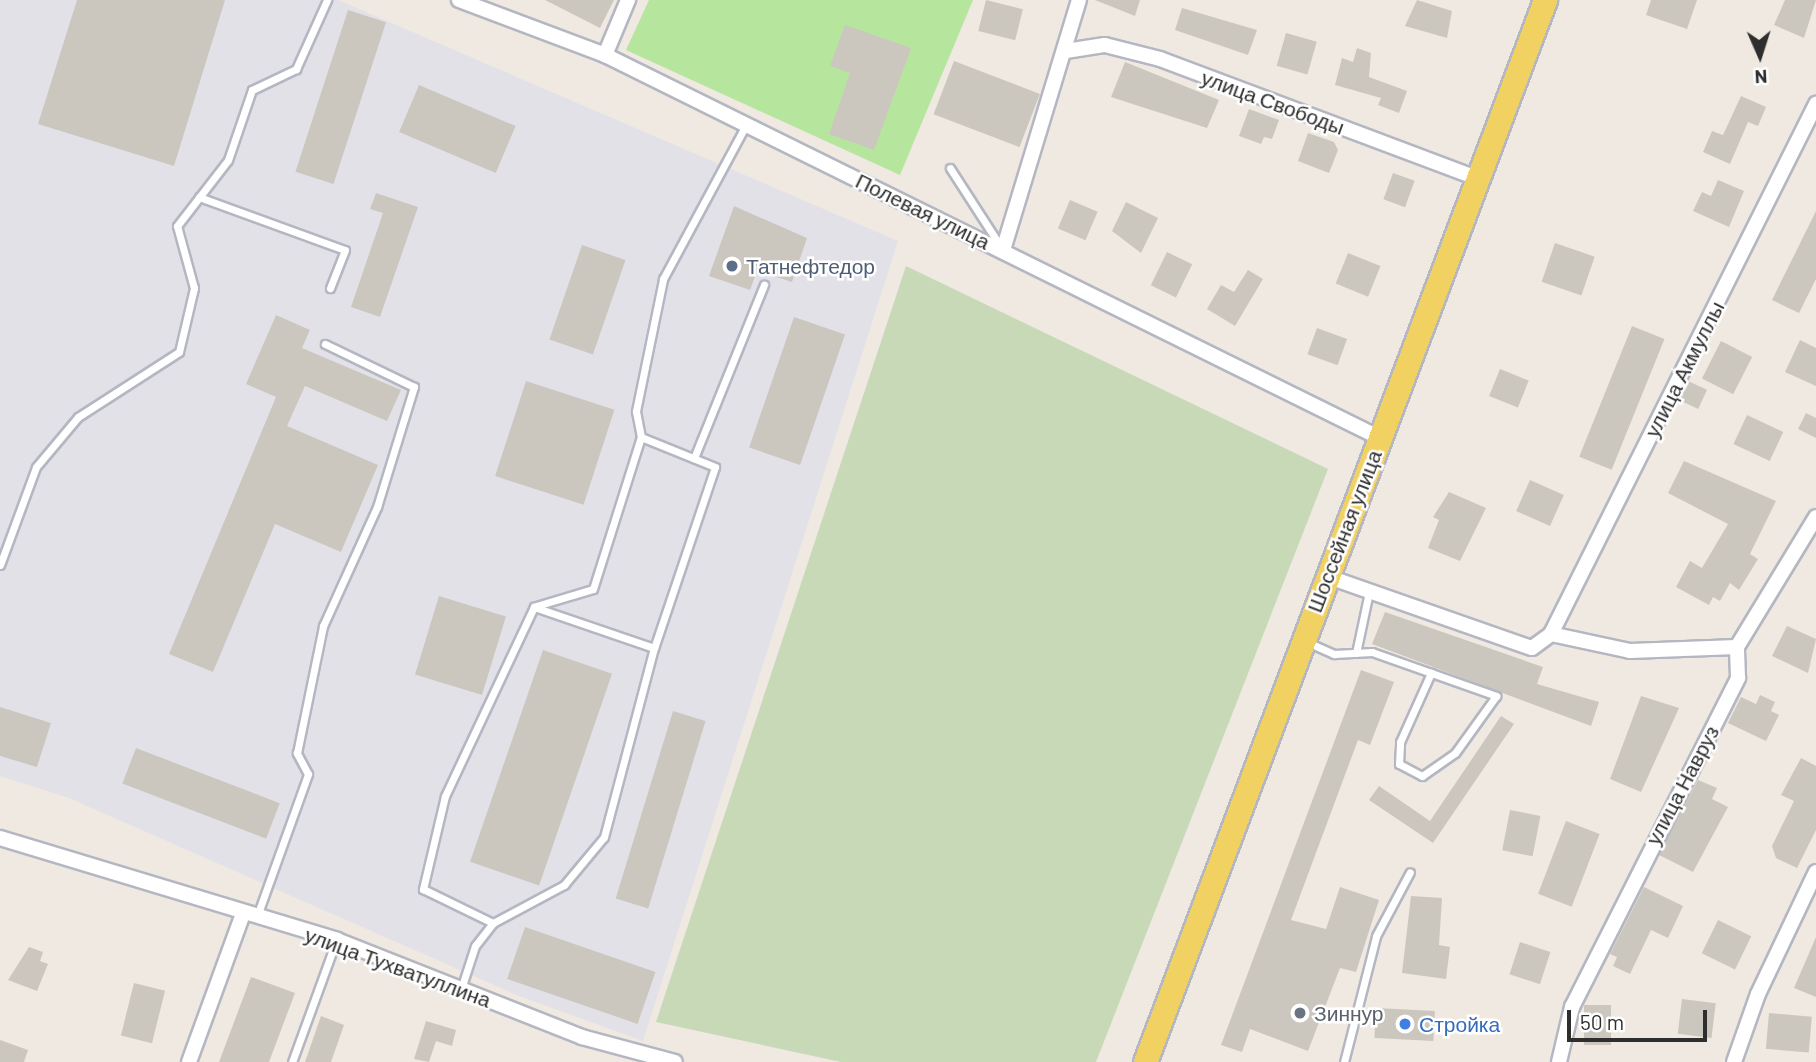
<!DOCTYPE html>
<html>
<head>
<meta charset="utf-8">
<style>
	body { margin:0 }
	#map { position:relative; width:1816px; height:1062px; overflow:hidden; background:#efe9e1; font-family:Barlow,sans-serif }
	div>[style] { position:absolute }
	.industrial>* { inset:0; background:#e3e1e8 }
	.green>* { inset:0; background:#b6e59e }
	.cemetery>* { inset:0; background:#c8d9b8 }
	.building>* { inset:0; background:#cbc7bf; transform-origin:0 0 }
	.roads { filter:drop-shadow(2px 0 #b4b7c1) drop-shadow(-2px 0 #b4b7c1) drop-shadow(0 2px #b4b7c1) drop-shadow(0 -2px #b4b7c1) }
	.lane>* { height:7px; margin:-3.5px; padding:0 3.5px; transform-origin:3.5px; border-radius:3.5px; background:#fff }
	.street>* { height:14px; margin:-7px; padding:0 7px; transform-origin:7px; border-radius:7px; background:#fff }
	.primary>* { height:23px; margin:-11.5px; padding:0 11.5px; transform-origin:11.5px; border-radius:11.5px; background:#f2d163 }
	.dots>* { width:19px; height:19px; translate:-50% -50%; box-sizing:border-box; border:4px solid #fff; border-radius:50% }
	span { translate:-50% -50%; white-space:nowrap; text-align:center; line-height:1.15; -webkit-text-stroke:5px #fff; paint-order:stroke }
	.street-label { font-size:21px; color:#2e2e2e }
	.service-label { font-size:21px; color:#4e5e75 }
	.left { translate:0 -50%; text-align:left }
	.worship-label { font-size:21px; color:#5b616d }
	.shop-label { font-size:21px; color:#366cbe }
	.north { position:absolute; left:1725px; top:21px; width:70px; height:70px; -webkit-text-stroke:5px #fff; paint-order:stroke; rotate:177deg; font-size:19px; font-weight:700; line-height:28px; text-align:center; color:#2e2e2e }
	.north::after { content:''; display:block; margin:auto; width:24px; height:32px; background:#2e2e2e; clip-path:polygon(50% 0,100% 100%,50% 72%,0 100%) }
	.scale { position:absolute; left:1567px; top:1010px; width:140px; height:32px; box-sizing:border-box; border:4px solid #2e2e2e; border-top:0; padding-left:9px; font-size:21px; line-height:24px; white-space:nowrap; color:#2e2e2e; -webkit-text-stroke:5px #fff; paint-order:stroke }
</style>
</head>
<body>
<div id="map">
	<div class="industrial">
		<i style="clip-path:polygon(0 0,338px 0,898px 241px,643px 1041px,519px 996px,69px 798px,0 776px)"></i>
	</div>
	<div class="green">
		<i style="clip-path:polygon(649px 0,973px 0,900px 175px,626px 50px)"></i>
	</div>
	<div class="cemetery">
		<i style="clip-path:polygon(906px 266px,1328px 469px,1096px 1062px,841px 1062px,656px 1022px)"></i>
	</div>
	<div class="building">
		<i style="clip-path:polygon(77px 0,225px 0,174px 166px,38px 124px)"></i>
		<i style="clip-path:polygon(545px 0,614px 0,600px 28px)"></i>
		<i style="left:986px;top:0;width:38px;height:32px;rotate:14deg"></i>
		<i style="clip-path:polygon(1095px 0,1140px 0,1135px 16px)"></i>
		<i style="clip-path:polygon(1417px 0,1452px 11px,1447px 38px,1405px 26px)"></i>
		<i style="clip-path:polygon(1651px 0,1697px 0,1687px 29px,1646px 15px)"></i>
		<i style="clip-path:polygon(1785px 0,1816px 0,1804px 38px,1774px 25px)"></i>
		<i style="clip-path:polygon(1182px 8px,1257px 30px,1248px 55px,1175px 30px)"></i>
		<i style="left:348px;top:10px;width:40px;height:170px;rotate:18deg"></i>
		<i style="clip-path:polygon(845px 25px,911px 48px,874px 150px,829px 134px,850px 73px,830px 66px)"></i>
		<i style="left:1286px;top:33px;width:32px;height:34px;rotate:16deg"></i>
		<i style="clip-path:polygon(1357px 48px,1371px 53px,1369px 77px,1407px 91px,1399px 113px,1378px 105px,1381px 98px,1335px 85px,1342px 58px,1353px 62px)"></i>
		<i style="left:954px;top:61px;width:92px;height:57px;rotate:21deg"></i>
		<i style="clip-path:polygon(1125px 62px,1219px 100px,1207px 128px,1111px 97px)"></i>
		<i style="left:419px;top:85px;width:105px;height:51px;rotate:23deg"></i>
		<i style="clip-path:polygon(1741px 96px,1766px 107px,1758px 126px,1748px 122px,1730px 164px,1703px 152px,1712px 131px,1723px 135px)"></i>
		<i style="clip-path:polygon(1249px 109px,1279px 120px,1272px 139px,1264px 137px,1261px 144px,1239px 136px)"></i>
		<i style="clip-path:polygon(1308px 133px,1334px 142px,1338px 150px,1329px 173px,1298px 161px)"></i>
		<i style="left:1393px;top:173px;width:23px;height:28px;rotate:20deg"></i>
		<i style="clip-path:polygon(1718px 180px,1744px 191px,1729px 227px,1693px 211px,1702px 192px,1711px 196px)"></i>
		<i style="clip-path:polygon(376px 193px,418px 207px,380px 317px,351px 307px,383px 213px,370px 209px)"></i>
		<i style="left:1070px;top:200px;width:30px;height:31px;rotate:23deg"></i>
		<i style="clip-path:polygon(1126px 202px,1158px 218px,1141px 253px,1112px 231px)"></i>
		<i style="clip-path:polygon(734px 206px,807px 238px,792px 282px,757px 271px,750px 290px,709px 276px)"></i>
		<i style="clip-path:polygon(1816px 211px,1816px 279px,1799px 313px,1772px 300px)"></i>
		<i style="left:1555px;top:243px;width:42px;height:41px;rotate:19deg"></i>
		<i style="left:582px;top:245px;width:46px;height:100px;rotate:19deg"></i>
		<i style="left:1167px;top:252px;width:28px;height:37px;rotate:26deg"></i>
		<i style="left:1348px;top:253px;width:35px;height:33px;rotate:22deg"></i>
		<i style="clip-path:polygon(1248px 270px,1263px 279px,1235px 326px,1207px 309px,1221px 285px,1234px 292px)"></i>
		<i style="clip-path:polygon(276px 315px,310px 330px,302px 348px,401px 390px,387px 421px,305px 386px,287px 426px,378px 465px,341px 552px,275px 524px,213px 672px,169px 654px,276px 397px,246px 384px)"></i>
		<i style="left:794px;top:317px;width:54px;height:138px;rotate:19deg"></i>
		<i style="left:1632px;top:326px;width:35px;height:141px;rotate:22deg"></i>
		<i style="left:1317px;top:328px;width:32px;height:28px;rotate:20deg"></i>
		<i style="clip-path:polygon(1800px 340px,1816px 348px,1816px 386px,1785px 372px)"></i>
		<i style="left:1721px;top:341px;width:35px;height:42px;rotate:27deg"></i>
		<i style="left:1500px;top:369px;width:31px;height:29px;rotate:22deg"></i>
		<i style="left:526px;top:381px;width:93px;height:100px;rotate:18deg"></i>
		<i style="left:1688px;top:381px;width:21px;height:21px;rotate:25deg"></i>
		<i style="clip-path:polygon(1806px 413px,1816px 418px,1816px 438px,1798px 429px)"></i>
		<i style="left:1747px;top:415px;width:40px;height:32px;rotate:25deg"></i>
		<i style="clip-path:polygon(1684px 461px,1776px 501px,1750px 554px,1758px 559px,1739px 590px,1730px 583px,1720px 601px,1713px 597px,1709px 605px,1676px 587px,1690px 561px,1702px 568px,1728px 524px,1668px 493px)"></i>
		<i style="left:1530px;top:480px;width:37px;height:34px;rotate:24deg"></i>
		<i style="clip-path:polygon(1449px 492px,1486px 508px,1460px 561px,1428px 548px,1439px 520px,1433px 517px)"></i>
		<i style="left:439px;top:596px;width:70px;height:82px;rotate:17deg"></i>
		<i style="clip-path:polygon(1385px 612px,1543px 667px,1537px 684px,1599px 702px,1591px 726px,1372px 644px)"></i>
		<i style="clip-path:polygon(1787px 626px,1816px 639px,1808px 673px,1772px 656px)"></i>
		<i style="left:543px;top:650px;width:73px;height:224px;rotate:19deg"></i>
		<i style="clip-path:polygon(1361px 670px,1394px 682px,1370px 745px,1358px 740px,1291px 920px,1326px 929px,1340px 887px,1379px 900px,1356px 972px,1340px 968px,1308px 1051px,1250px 1029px,1242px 1052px,1221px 1045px)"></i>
		<i style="clip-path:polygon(1760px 695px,1775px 702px,1771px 711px,1779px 715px,1766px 741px,1728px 723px,1741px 697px,1756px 704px)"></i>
		<i style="clip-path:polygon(1641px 696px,1679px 708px,1641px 792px,1610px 779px)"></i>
		<i style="clip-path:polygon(0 707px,51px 723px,37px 767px,0 756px)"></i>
		<i style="left:673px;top:711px;width:34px;height:196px;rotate:17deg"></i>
		<i style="clip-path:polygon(1501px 716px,1514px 724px,1433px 843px,1369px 800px,1379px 786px,1430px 821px)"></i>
		<i style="left:136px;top:748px;width:154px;height:38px;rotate:21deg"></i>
		<i style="clip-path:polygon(1801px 758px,1816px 766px,1816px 830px,1797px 868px,1776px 858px,1772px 846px,1794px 801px,1781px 795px)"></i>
		<i style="clip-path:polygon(1698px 780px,1717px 788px,1712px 799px,1728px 807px,1693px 872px,1659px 855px)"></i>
		<i style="left:1510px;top:810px;width:31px;height:41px;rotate:11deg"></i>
		<i style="left:1566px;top:821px;width:36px;height:78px;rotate:21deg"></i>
		<i style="clip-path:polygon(1644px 887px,1683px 906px,1668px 938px,1651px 930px,1630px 974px,1613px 966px,1617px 957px,1610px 954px)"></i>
		<i style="clip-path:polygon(1411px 896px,1442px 898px,1439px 945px,1450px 947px,1446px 979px,1402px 973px)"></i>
		<i style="left:1718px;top:920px;width:37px;height:37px;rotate:26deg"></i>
		<i style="left:525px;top:927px;width:138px;height:55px;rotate:19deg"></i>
		<i style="clip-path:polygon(1816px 937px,1816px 997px,1794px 988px)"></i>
		<i style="left:1520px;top:942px;width:32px;height:34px;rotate:18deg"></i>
		<i style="clip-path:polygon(29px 947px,43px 952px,40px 961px,48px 964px,37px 991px,8px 980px)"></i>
		<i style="clip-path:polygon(251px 977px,295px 993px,269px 1062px,219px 1062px)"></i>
		<i style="left:134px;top:983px;width:32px;height:54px;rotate:14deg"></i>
		<i style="left:1682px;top:999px;width:34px;height:35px;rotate:7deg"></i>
		<i style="left:1584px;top:1005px;width:27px;height:40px"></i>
		<i style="left:1376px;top:1008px;width:59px;height:30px;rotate:3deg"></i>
		<i style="left:1769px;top:1013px;width:43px;height:36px;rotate:5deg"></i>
		<i style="clip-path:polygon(321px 1016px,344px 1025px,331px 1062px,305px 1062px)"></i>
		<i style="clip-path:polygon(426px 1021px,456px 1030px,452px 1046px,436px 1041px,429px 1062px,414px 1059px)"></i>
		<i style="clip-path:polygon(0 1040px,28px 1050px,24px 1062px,0 1062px)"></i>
	</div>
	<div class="roads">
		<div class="lane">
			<i style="left:950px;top:168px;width:94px;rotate:57.2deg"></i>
			<i style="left:199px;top:197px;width:155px;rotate:20deg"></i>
			<i style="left:345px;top:250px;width:41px;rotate:111.5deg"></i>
			<i style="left:641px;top:437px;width:80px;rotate:22.1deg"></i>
			<i style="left:715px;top:467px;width:191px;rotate:108.6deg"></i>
			<i style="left:694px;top:458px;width:187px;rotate:-68deg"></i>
			<i style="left:0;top:565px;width:104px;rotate:-69.8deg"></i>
			<i style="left:36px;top:467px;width:65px;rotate:-50deg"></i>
			<i style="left:78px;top:417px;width:120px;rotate:-32.8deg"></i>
			<i style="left:179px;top:352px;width:66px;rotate:-76.8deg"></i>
			<i style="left:194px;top:288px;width:64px;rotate:-105.3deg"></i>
			<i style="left:177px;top:226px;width:83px;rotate:-52.3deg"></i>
			<i style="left:228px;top:160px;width:74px;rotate:-71.1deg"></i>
			<i style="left:252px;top:90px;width:49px;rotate:-25.5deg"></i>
			<i style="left:296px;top:69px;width:76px;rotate:-65.8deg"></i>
			<i style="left:536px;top:606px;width:59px;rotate:-16.6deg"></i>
			<i style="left:593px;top:589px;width:159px;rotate:-72.5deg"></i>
			<i style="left:641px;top:437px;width:26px;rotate:-101deg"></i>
			<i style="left:636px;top:411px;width:135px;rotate:-78.4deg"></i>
			<i style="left:663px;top:279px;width:175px;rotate:-61.7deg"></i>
			<i style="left:1307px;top:642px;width:30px;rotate:24deg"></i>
			<i style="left:1334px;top:654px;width:38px;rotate:-3deg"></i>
			<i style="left:1372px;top:652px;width:132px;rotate:19.5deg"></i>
			<i style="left:1496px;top:696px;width:70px;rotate:125.7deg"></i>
			<i style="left:1455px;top:753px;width:40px;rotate:145.1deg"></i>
			<i style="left:1422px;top:776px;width:26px;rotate:-152deg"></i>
			<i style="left:1399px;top:764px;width:22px;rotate:-87deg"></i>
			<i style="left:1400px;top:742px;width:76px;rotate:-65.8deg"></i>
			<i style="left:1356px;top:653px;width:62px;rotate:-78deg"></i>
			<i style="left:257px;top:916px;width:151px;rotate:-70.2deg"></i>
			<i style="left:308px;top:774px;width:24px;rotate:-118deg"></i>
			<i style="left:297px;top:753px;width:130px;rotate:-78.4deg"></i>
			<i style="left:323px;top:626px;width:131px;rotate:-65.6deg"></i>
			<i style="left:377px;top:507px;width:126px;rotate:-72.9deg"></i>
			<i style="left:414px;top:387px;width:99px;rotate:-154.2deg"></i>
			<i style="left:461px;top:989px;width:45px;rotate:-72deg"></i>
			<i style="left:475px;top:946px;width:29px;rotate:-52deg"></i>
			<i style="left:493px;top:923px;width:81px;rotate:-28.2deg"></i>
			<i style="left:564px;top:885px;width:62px;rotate:-50.2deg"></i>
			<i style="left:604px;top:837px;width:196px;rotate:-75.2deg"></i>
			<i style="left:654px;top:648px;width:127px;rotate:-161.1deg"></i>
			<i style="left:534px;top:607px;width:209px;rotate:115.2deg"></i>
			<i style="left:445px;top:796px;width:96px;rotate:103.3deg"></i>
			<i style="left:423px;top:889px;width:78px;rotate:25.9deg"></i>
			<i style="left:292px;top:1062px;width:129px;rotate:-70deg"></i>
			<i style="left:1344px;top:1062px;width:130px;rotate:-75.7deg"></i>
			<i style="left:1376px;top:936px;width:72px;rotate:-62deg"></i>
		</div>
		<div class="street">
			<i style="left:459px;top:0;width:156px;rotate:20.6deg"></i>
			<i style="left:605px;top:55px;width:864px;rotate:26.3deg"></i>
			<i style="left:1066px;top:51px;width:39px;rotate:-9deg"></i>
			<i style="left:1105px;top:45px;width:57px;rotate:14.3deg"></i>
			<i style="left:1160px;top:59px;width:339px;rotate:20.6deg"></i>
			<i style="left:605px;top:55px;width:60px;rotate:-67.3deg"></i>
			<i style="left:1003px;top:250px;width:261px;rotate:-73.1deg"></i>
			<i style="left:1326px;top:576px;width:218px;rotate:19.3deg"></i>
			<i style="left:1532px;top:648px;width:24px;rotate:-36deg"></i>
			<i style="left:1551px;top:634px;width:81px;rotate:12.1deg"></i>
			<i style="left:1630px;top:651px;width:107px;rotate:-2.1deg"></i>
			<i style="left:1551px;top:634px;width:593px;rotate:-63.43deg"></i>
			<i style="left:0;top:838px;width:352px;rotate:16.8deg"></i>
			<i style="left:337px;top:940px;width:264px;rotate:21.6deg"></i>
			<i style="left:582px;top:1037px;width:96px;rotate:15deg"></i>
			<i style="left:189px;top:1062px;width:155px;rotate:-70deg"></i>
			<i style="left:1559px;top:1062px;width:57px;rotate:-76.7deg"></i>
			<i style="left:1572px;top:1007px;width:369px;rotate:-63.2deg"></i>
			<i style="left:1738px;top:678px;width:31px;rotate:-92deg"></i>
			<i style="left:1737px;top:647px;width:152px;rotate:-58.7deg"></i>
			<i style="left:1734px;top:1062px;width:72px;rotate:-70.6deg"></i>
			<i style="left:1758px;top:994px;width:135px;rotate:-64.6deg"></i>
		</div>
		<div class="primary">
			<i style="left:1145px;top:1062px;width:1135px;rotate:-69.36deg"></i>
		</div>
	</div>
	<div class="dots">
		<i style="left:732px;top:266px;background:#5c6f8a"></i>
		<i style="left:1300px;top:1013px;background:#6b7280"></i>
		<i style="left:1405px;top:1024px;background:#3f7fe0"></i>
	</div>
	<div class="street-label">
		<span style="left:1273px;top:102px;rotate:20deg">улица Свободы</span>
		<span style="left:923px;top:211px;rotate:26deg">Полевая улица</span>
		<span style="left:1684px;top:369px;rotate:-63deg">улица Акмуллы</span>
		<span style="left:1344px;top:531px;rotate:-69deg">Шоссейная улица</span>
		<span style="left:1682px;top:785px;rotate:-62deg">улица Навруз</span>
		<span style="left:398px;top:967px;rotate:20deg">улица Тухватуллина</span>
	</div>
	<div class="service-label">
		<span class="left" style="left:746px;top:266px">Татнефтедор</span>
	</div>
	<div class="worship-label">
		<span class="left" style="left:1314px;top:1013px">Зиннур</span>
	</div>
	<div class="shop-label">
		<span class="left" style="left:1419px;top:1024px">Стройка</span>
	</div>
	<div class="north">N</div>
	<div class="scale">50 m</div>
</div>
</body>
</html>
